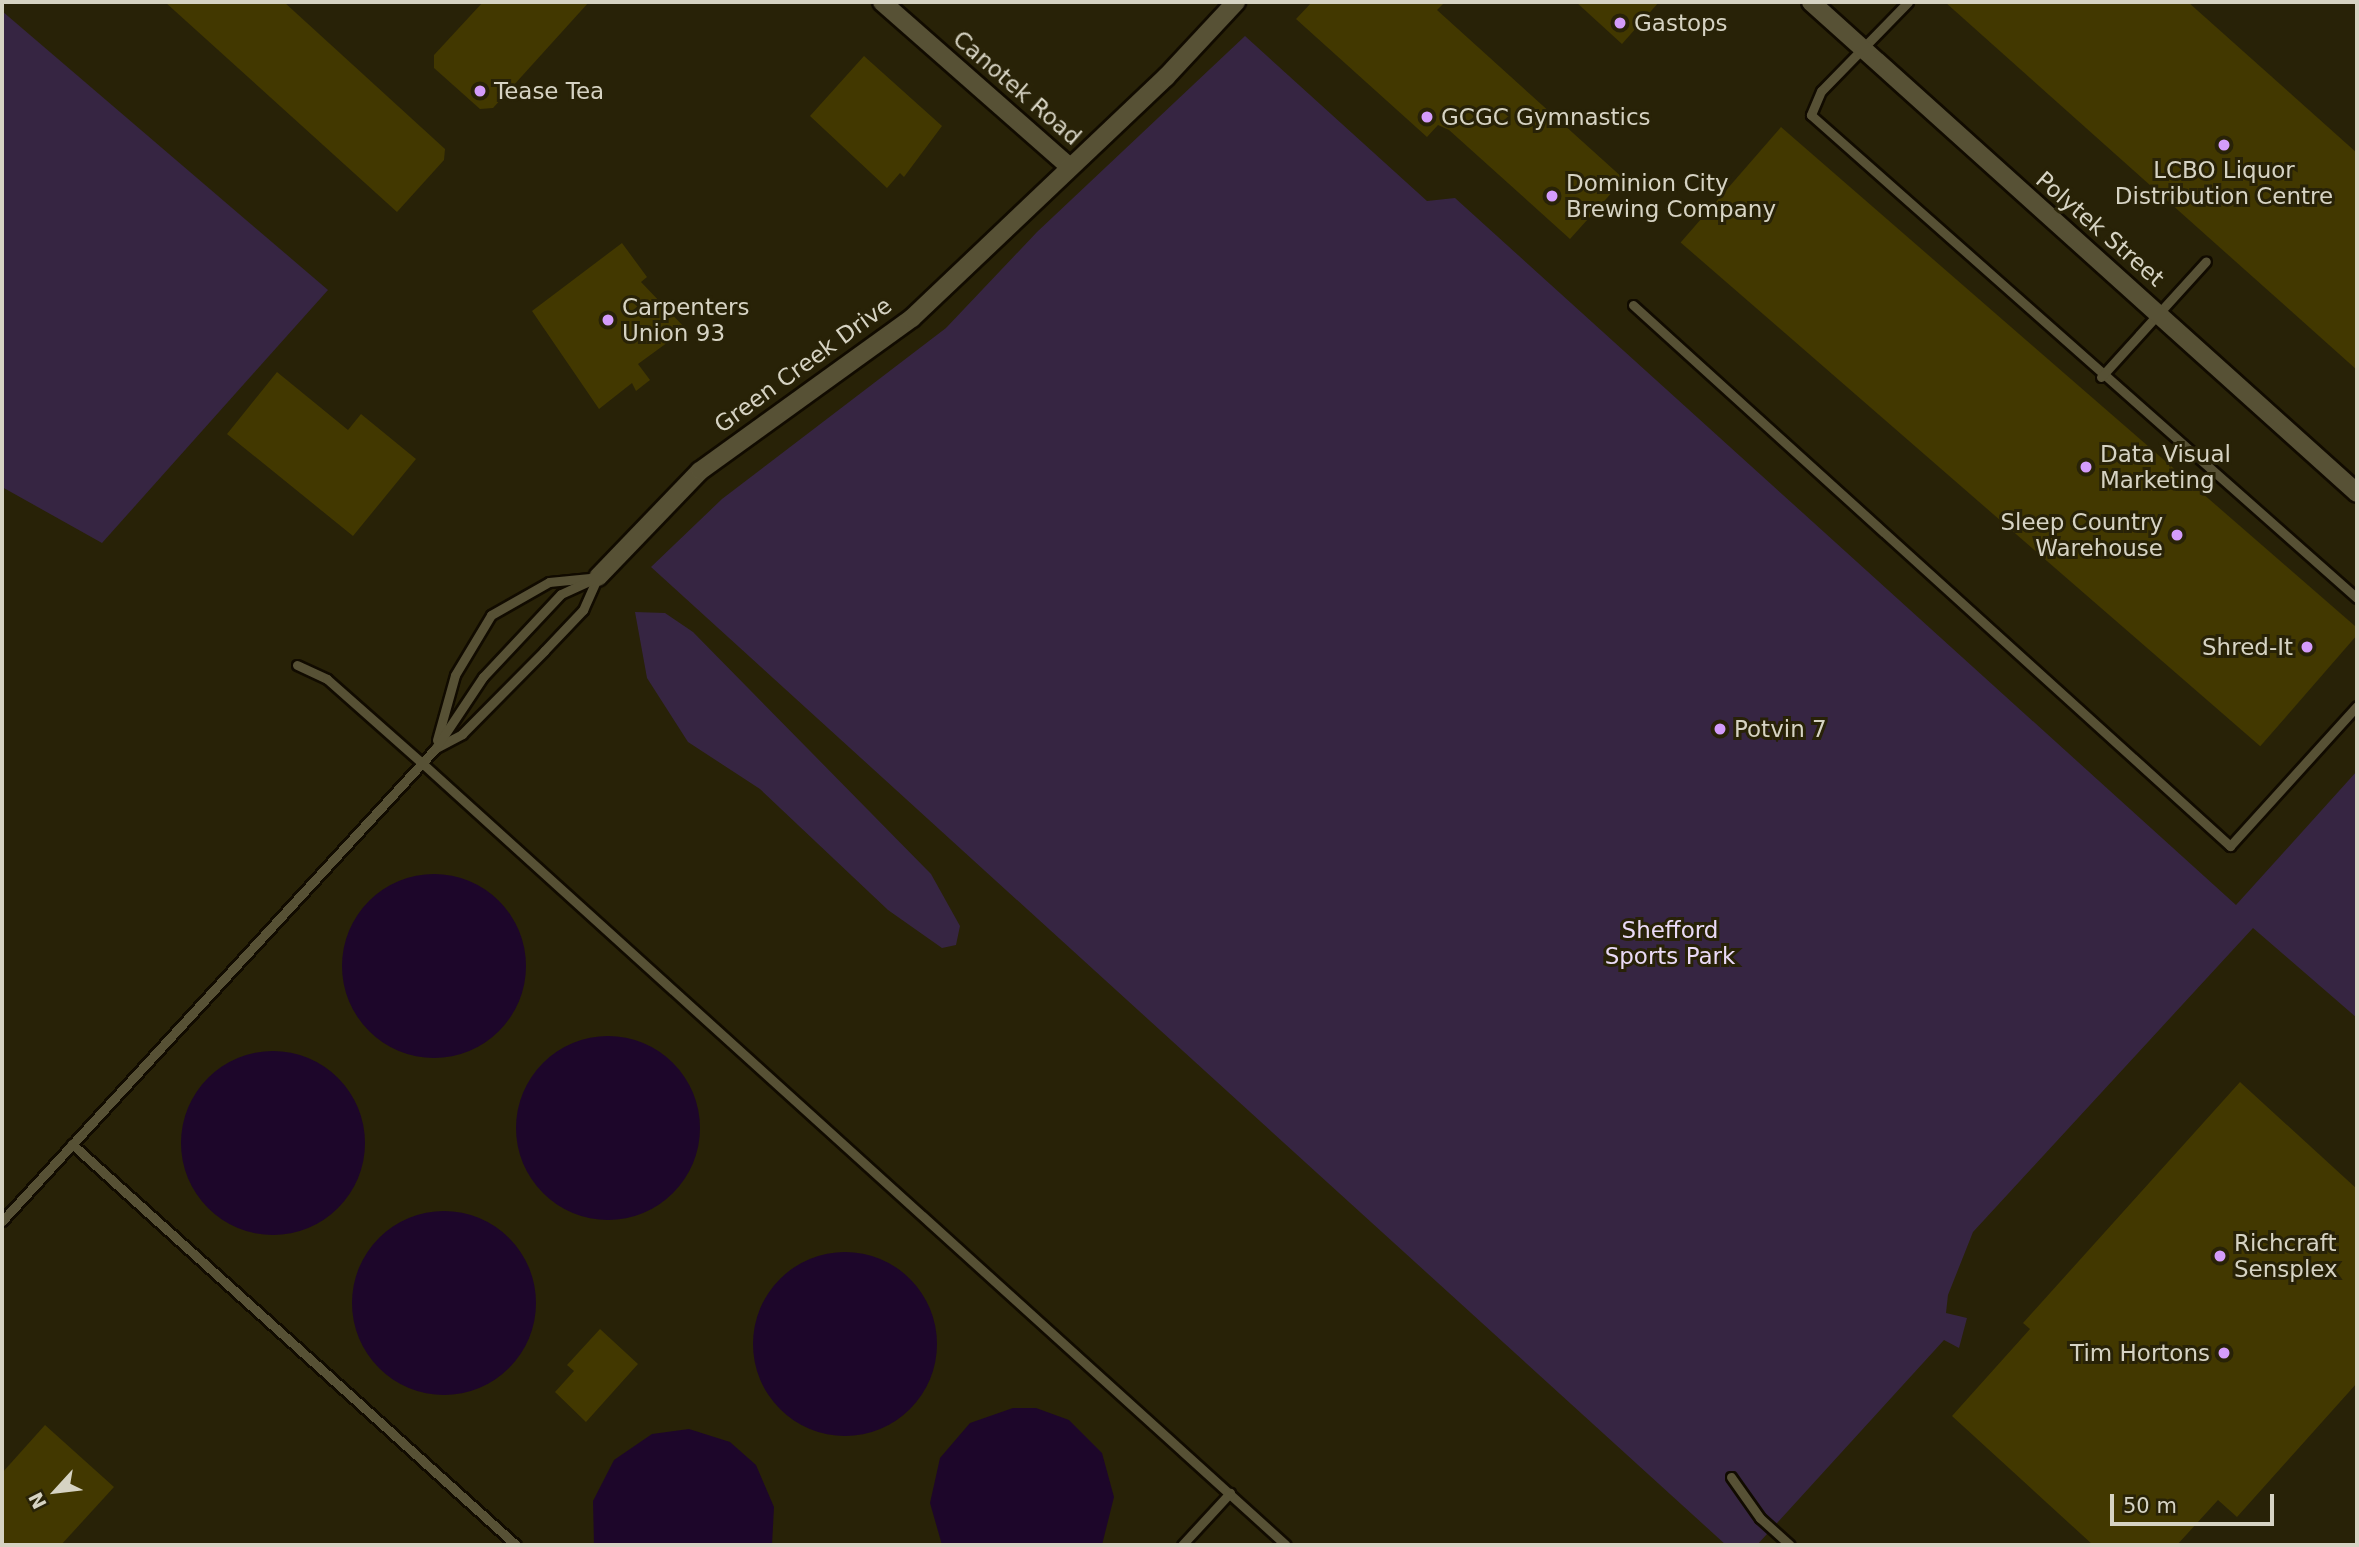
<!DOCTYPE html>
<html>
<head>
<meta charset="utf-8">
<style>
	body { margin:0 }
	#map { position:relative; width:2359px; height:1547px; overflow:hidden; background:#282207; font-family:"DejaVu Sans",sans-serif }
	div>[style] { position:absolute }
	.green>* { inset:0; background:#362542 }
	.water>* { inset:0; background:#1d062a }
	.round { border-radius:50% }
	.building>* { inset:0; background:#423800; transform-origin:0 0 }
	.roads { filter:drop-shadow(2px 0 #110b00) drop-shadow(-2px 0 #110b00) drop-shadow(0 2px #110b00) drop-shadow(0 -2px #110b00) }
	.service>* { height:9px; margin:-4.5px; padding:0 4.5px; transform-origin:4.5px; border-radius:4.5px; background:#575135 }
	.minor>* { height:18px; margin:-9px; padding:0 9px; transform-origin:9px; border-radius:9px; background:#575135 }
	.dots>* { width:19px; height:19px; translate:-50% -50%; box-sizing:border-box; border:4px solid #282207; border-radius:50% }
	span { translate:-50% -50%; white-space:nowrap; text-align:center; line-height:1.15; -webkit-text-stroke:6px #282207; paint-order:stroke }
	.poi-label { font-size:23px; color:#d6d3c3 }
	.left { translate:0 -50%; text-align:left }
	.right { translate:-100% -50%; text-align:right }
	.street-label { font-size:23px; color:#d6d3c3 }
	.park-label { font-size:23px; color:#eadaf6 }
	.frame { position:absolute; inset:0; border:4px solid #d6d3c3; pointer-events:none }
	.north { position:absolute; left:21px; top:1456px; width:70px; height:70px; -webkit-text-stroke:5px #282207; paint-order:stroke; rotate:243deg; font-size:19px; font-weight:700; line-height:28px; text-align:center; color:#d6d3c3 }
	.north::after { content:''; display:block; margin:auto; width:24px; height:32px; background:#d6d3c3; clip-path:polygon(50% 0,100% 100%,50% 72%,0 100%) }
	.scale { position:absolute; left:2110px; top:1494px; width:164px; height:32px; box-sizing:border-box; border:4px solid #d6d3c3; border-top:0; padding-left:9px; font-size:21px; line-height:24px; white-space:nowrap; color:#d6d3c3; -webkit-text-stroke:5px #282207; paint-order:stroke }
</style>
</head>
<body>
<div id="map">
	<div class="green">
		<i style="clip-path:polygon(2px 11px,328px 290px,102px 543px,2px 487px)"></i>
		<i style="clip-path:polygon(1245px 36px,1427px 201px,1455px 198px,2236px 905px,2357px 771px,2357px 1018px,2253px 928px,1973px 1232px,1948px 1295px,1946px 1313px,1967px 1318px,1959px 1348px,1944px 1340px,1757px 1545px,1726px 1545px,651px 567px,722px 499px,946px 328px,1037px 232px)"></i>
		<i style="clip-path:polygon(635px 612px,665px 613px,693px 632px,931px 874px,960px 926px,956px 945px,942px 948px,888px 910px,760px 789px,688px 742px,647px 678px)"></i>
	</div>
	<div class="water">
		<i class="round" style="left:342px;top:874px;width:184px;height:184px"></i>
		<i class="round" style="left:516px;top:1036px;width:184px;height:184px"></i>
		<i class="round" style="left:181px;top:1051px;width:184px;height:184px"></i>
		<i class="round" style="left:352px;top:1211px;width:184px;height:184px"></i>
		<i class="round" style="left:753px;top:1252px;width:184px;height:184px"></i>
		<i style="clip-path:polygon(1013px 1408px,1036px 1408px,1069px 1420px,1102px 1453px,1114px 1497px,1102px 1545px,942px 1545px,930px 1503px,940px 1458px,970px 1423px)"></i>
		<i style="clip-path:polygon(689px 1429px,730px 1442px,756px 1465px,774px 1507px,772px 1545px,594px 1545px,593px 1501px,614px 1460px,652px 1434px)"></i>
	</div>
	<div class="building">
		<i style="clip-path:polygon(165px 2px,284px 2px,445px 149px,444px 160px,397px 212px)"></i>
		<i style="clip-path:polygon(483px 2px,589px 2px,493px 108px,480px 109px,434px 68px,434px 55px)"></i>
		<i style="clip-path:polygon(1312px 2px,1445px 2px,1437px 10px,1624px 179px,1570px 239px,1449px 130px,1438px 125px,1427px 137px,1296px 19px)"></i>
		<i style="clip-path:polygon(1576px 2px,1659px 2px,1622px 44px)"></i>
		<i style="clip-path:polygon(1945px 2px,2188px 2px,2357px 153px,2357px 370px)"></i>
		<i style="clip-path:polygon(864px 56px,942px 126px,904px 177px,900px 173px,887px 188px,810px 116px)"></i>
		<i style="left:1781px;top:127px;width:768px;height:153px;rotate:41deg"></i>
		<i style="clip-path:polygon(622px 243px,647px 277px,641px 282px,686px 329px,638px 364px,650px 380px,636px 391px,632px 383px,599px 409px,532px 311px)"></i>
		<i style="clip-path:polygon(277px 372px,348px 430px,361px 414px,416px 459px,353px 536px,227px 434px)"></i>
		<i style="clip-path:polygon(2240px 1082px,2357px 1189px,2357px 1383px,2237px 1517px,2218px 1500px,2177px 1545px,2093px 1545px,1952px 1416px,2030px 1329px,2023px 1323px)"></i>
		<i style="clip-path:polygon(600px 1329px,638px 1364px,586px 1422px,555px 1392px,574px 1371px,567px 1365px)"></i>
		<i style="clip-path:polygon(45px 1425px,114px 1487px,61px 1545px,2px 1545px,2px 1473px)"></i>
	</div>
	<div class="roads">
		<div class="service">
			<i style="left:1908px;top:2px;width:124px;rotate:134.3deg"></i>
			<i style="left:1821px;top:91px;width:26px;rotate:113deg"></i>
			<i style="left:1811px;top:115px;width:729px;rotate:41.5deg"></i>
			<i style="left:1633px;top:305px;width:806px;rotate:42.18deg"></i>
			<i style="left:2230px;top:846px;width:189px;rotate:-47.8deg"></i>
			<i style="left:2101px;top:377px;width:156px;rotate:-47.8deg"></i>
			<i style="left:297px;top:665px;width:33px;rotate:25deg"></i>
			<i style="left:327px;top:679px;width:127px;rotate:41.5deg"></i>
			<i style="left:422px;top:763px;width:1165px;rotate:42.15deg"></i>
			<i style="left:437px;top:740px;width:67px;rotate:-74.5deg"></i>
			<i style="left:455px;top:675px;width:70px;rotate:-59deg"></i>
			<i style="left:491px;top:615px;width:67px;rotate:-29.6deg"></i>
			<i style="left:549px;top:582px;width:41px;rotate:-5.6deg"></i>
			<i style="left:436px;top:748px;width:30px;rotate:-28deg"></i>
			<i style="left:462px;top:734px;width:117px;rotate:-45.3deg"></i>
			<i style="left:544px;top:651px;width:57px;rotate:-46.4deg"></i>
			<i style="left:583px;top:610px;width:36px;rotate:-66deg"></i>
			<i style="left:72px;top:1144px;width:598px;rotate:42.09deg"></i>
			<i style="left:2px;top:1221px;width:641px;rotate:-47.47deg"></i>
			<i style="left:435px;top:749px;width:87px;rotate:-56.3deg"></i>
			<i style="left:483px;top:677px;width:114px;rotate:-46.8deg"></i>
			<i style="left:561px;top:594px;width:41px;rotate:-24.7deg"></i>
			<i style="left:1731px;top:1477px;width:50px;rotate:54.7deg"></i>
			<i style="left:1760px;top:1518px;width:40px;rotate:42deg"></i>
			<i style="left:1182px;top:1545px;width:71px;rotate:-47.3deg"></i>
		</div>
		<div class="minor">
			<i style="left:882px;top:2px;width:250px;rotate:41.3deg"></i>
			<i style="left:1811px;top:2px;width:734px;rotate:41.96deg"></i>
			<i style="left:598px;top:577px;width:147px;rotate:-46.1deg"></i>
			<i style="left:700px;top:471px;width:261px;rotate:-35.8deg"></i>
			<i style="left:912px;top:318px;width:350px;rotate:-43.5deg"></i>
			<i style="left:1166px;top:77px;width:103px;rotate:-47deg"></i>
		</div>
	</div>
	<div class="dots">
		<i style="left:1620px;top:23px;background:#d49cfb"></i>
		<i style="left:480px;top:91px;background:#d49cfb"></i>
		<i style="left:1427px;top:117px;background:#d49cfb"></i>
		<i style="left:2224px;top:145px;background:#d49cfb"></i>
		<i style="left:1552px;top:196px;background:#d49cfb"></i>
		<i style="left:608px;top:320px;background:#d49cfb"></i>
		<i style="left:2086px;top:467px;background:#d49cfb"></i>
		<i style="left:2177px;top:535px;background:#d49cfb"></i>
		<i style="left:2307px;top:647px;background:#d49cfb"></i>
		<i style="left:1720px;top:729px;background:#d49cfb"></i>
		<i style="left:2220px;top:1256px;background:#d49cfb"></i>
		<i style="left:2224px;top:1353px;background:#d49cfb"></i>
	</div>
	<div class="poi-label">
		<span class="left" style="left:1634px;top:23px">Gastops</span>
		<span class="left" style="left:494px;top:91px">Tease Tea</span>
		<span class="left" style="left:1441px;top:117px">GCGC Gymnastics</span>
		<span style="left:2224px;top:183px">LCBO Liquor<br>Distribution Centre</span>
		<span class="left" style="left:1566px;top:196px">Dominion City<br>Brewing Company</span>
		<span class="left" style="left:622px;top:320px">Carpenters<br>Union 93</span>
		<span class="left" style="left:2100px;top:467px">Data Visual<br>Marketing</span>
		<span class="right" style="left:2163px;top:535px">Sleep Country<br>Warehouse</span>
		<span class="right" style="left:2293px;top:647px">Shred-It</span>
		<span class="left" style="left:1734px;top:729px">Potvin 7</span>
		<span class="left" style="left:2234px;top:1256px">Richcraft<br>Sensplex</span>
		<span class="right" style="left:2210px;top:1353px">Tim Hortons</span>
	</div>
	<div class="street-label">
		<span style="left:1017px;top:88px;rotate:41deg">Canotek Road</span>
		<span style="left:2100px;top:229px;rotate:41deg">Polytek Street</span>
		<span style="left:803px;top:365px;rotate:-36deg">Green Creek Drive</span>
	</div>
	<div class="park-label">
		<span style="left:1670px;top:943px">Shefford<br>Sports Park</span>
	</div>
	<div class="frame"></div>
	<div class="north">N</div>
	<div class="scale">50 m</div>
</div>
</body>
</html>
